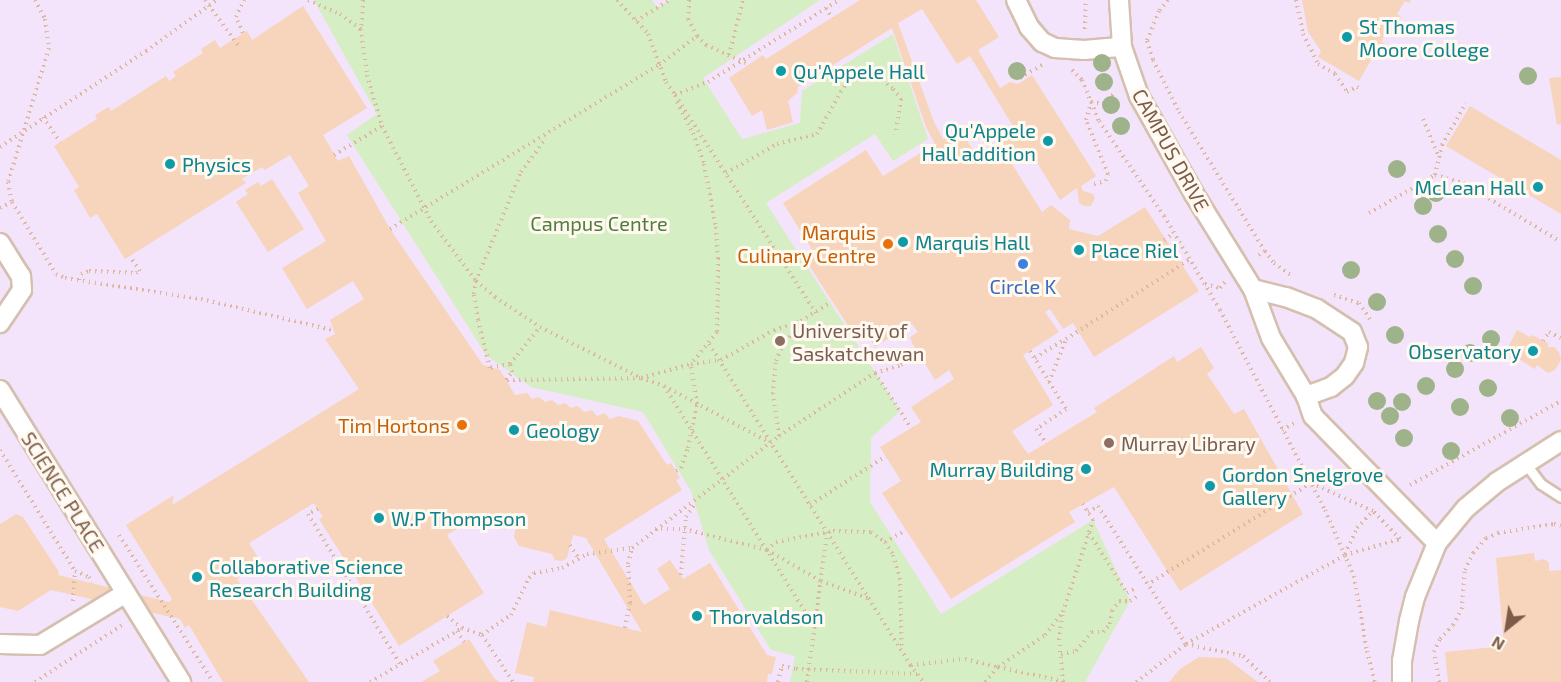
<!DOCTYPE html>
<html>
<head>
<meta charset="utf-8">
<style>
	body { margin:0 }
	#map { position:relative; width:1561px; height:682px; overflow:hidden; background:#fef6e8; font-family:"Exo 2",sans-serif }
	div>[style] { position:absolute }
	.education>* { inset:0; background:#f3e4fb; transform-origin:0 0 }
	.green>* { inset:0; background:#d5eec4 }
	.building>* { inset:0; background:#f7d4bc }
	.path>* { height:4px; margin-top:-2px; transform-origin:0; background:repeating-linear-gradient(90deg,#ddb79e 0 1.5px,transparent 0 6px) }
	.roads { filter:drop-shadow(2px 0 #d5bfae) drop-shadow(-2px 0 #d5bfae) drop-shadow(0 2px #d5bfae) drop-shadow(0 -2px #d5bfae) }
	.service>* { height:9px; margin:-4.5px; padding:0 4.5px; transform-origin:4.5px; border-radius:4.5px; background:#fff }
	.minor>* { height:18px; margin:-9px; padding:0 9px; transform-origin:9px; border-radius:9px; background:#fff }
	.trees>* { width:18px; height:18px; margin:-9px; border-radius:50%; background:#9eb389 }
	.dots>* { width:16px; height:16px; translate:-50% -50%; box-sizing:border-box; border:3px solid #fff9f0; border-radius:50% }
	span { translate:-50% -50%; white-space:nowrap; text-align:center; line-height:1.15; -webkit-text-stroke:6px #fff9f0; paint-order:stroke }
	.culture-label { font-size:20px; color:#0d838f }
	.left { translate:0 -50%; text-align:left }
	.right { translate:-100% -50%; text-align:right }
	.street-label { font-size:20px; color:#7c5b48 }
	.park-label { font-size:20px; color:#4f7d3c }
	.food-label { font-size:20px; color:#c56008 }
	.shop-label { font-size:20px; color:#366cbe }
	.education-label { font-size:20px; color:#785e54 }
	.north { position:absolute; left:1477px; top:598px; width:60px; height:60px; -webkit-text-stroke:4px #fff9f0; paint-order:stroke; rotate:210deg; font-size:16px; font-weight:700; line-height:24px; text-align:center; color:#7c5b48 }
	.north::after { content:''; display:block; margin:auto; width:21px; height:27px; background:#7c5b48; clip-path:polygon(50% 0,100% 100%,50% 72%,0 100%) }
</style>
</head>
<body>
<div id="map">
	<div class="education">
		<i style="left:0;top:0;width:1561px;height:682px"></i>
	</div>
	<div class="green">
		<i style="clip-path:polygon(316px 0,652px 0,657px 8px,670px 0,820px 0,703px 78px,742px 139px,800px 123px,802px 91px,893px 34px,928px 139px,893px 161px,875px 134px,766px 203px,900px 411px,871px 438px,870px 502px,941px 614px,1093px 520px,1130px 601px,1085px 682px,790px 682px,795px 656px,771px 650px,709px 550px,691px 491px,643px 412px,531px 387px,486px 355px,347px 135px,377px 114px,316px 4px)"></i>
	</div>
	<div class="building">
		<i style="clip-path:polygon(evenodd,860px 0,976px 0,999px 37px,978px 50px,1000px 88px,1010px 82px,1018px 84px,1032px 75px,1096px 176px,1081px 186px,1083px 191px,1093px 194px,1095px 198px,1091px 206px,1084px 206px,1079px 203px,1077px 188px,1060px 200px,1030px 151px,1012px 164px,1042px 212px,1051px 205px,1070px 220px,1069px 229px,1098px 236px,1145px 207px,1199px 291px,1094px 357px,1073px 323px,1063px 329px,1050px 309px,1045px 312px,1059px 332px,1023px 355px,1053px 405px,1012px 431px,1028px 454px,1097px 412px,1094px 408px,1174px 356px,1177px 362px,1201px 347px,1214px 368px,1207px 374px,1234px 414px,1244px 409px,1303px 514px,1180px 591px,1114px 487px,1069px 512px,1075px 522px,951px 599px,882px 493px,901px 481px,880px 447px,921px 422px,911px 407px,954px 379px,949px 370px,935px 380px,912px 343px,910px 337px,918px 332px,912px 324px,875px 347px,863px 329px,854px 335px,807px 262px,816px 256px,783px 203px,866px 150px,883px 176px,935px 144px,926px 127px,892px 28px,798px 87px,797px 93px,788px 101px,793px 122px,767px 130px,762px 110px,752px 116px,729px 78px,763px 55px,766px 59px,860px 0,922px 9px,957px 64px,970px 56px,1016px 131px,977px 157px,960px 129px,943px 139px,934px 122px,898px 23px,922px 9px)"></i>
		<i style="clip-path:polygon(1302px 0,1411px 0,1409px 3px,1405px 1px,1397px 14px,1401px 17px,1394px 30px,1389px 28px,1381px 42px,1386px 44px,1378px 58px,1374px 55px,1359px 81px,1318px 57px,1321px 51px,1308px 32px)"></i>
		<i style="clip-path:polygon(303px 6px,367px 108px,323px 135px,338px 161px,349px 156px,390px 229px,483px 365px,500px 370px,515px 395px,527px 393px,532px 399px,539px 397px,545px 402px,552px 400px,558px 405px,565px 403px,571px 408px,578px 406px,584px 412px,592px 410px,597px 416px,605px 413px,610px 419px,619px 416px,638px 421px,667px 465px,671px 463px,680px 478px,676px 480px,682px 490px,604px 539px,644px 605px,670px 589px,657px 569px,670px 560px,683px 579px,710px 563px,767px 655px,776px 657px,772px 674px,768px 674px,767px 682px,533px 682px,534px 677px,515px 673px,527px 622px,546px 627px,550px 610px,642px 632px,586px 538px,573px 535px,567px 558px,562px 561px,555px 560px,552px 554px,519px 546px,514px 537px,517px 521px,483px 514px,447px 535px,484px 593px,399px 646px,319px 519px,323px 517px,314px 503px,249px 543px,262px 564px,237px 579px,309px 682px,223px 682px,189px 625px,185px 628px,180px 619px,51px 590px,18px 611px,0 607px,0 524px,16px 514px,23px 517px,59px 572px,58px 575px,169px 602px,172px 599px,126px 525px,174px 495px,172px 505px,359px 389px,325px 339px,335px 334px,330px 320px,364px 299px,353px 281px,307px 309px,282px 268px,326px 241px,298px 193px,309px 186px,290px 155px,265px 170px,262px 167px,242px 179px,246px 183px,125px 259px,97px 214px,90px 218px,74px 190px,79px 187px,54px 146px,97px 119px,95px 115px,109px 107px,111px 111px,166px 76px,169px 81px,176px 76px,173px 72px,203px 53px,201px 49px,215px 40px,220px 48px,247px 31px,252px 40px)"></i>
		<i style="clip-path:polygon(1561px 77px,1561px 124px,1557px 125px,1549px 78px)"></i>
		<i style="clip-path:polygon(1470px 106px,1561px 160px,1561px 214px,1446px 146px)"></i>
		<i style="clip-path:polygon(272px 179px,304px 229px,268px 252px,236px 202px,248px 194px,245px 190px,258px 182px,261px 186px)"></i>
		<i style="clip-path:polygon(1517px 330px,1530px 337px,1532px 335px,1549px 344px,1547px 347px,1554px 347px,1559px 352px,1561px 360px,1555px 370px,1548px 373px,1537px 365px,1535px 369px,1506px 351px)"></i>
		<i style="clip-path:polygon(1534px 553px,1535px 561px,1544px 559px,1549px 563px,1549px 571px,1561px 570px,1561px 682px,1448px 682px,1445px 652px,1504px 646px,1496px 558px)"></i>
		<i style="clip-path:polygon(469px 639px,494px 678px,500px 682px,421px 682px,440px 671px,433px 661px)"></i>
		<i style="clip-path:polygon(1199px 657px,1226px 658px,1258px 682px,1169px 682px,1180px 669px)"></i>
	</div>
	<div class="path">
		<i style="left:35px;top:0;width:21px;rotate:62deg"></i>
		<i style="left:45px;top:19px;width:29px;rotate:82deg"></i>
		<i style="left:49px;top:48px;width:140px;rotate:107deg"></i>
		<i style="left:8px;top:182px;width:20px;rotate:79deg"></i>
		<i style="left:12px;top:202px;width:84px;rotate:58.6deg"></i>
		<i style="left:56px;top:274px;width:10px;rotate:24deg"></i>
		<i style="left:65px;top:278px;width:138px;rotate:8.8deg"></i>
		<i style="left:201px;top:299px;width:135px;rotate:13.3deg"></i>
		<i style="left:205px;top:0;width:59px;rotate:53.9deg"></i>
		<i style="left:308px;top:0;width:35px;rotate:24deg"></i>
		<i style="left:340px;top:14px;width:26px;rotate:36deg"></i>
		<i style="left:363px;top:0;width:29px;rotate:94deg"></i>
		<i style="left:361px;top:29px;width:46px;rotate:82.6deg"></i>
		<i style="left:367px;top:75px;width:53px;rotate:73.6deg"></i>
		<i style="left:382px;top:126px;width:107px;rotate:62.7deg"></i>
		<i style="left:431px;top:221px;width:75px;rotate:53.1deg"></i>
		<i style="left:476px;top:281px;width:25px;rotate:40deg"></i>
		<i style="left:495px;top:297px;width:54px;rotate:33.7deg"></i>
		<i style="left:540px;top:327px;width:113px;rotate:26.8deg"></i>
		<i style="left:641px;top:378px;width:52px;rotate:-15.6deg"></i>
		<i style="left:691px;top:364px;width:30px;rotate:-8deg"></i>
		<i style="left:721px;top:360px;width:61px;rotate:-29.5deg"></i>
		<i style="left:774px;top:330px;width:28px;rotate:-18deg"></i>
		<i style="left:617px;top:0;width:46px;rotate:47.6deg"></i>
		<i style="left:648px;top:34px;width:51px;rotate:69.4deg"></i>
		<i style="left:666px;top:82px;width:16px;rotate:55deg"></i>
		<i style="left:689px;top:0;width:19px;rotate:93deg"></i>
		<i style="left:688px;top:19px;width:19px;rotate:62deg"></i>
		<i style="left:697px;top:36px;width:13px;rotate:45deg"></i>
		<i style="left:706px;top:45px;width:46px;rotate:24.3deg"></i>
		<i style="left:1168px;top:0;width:14px;rotate:129deg"></i>
		<i style="left:1159px;top:11px;width:32px;rotate:112deg"></i>
		<i style="left:1147px;top:41px;width:20px;rotate:72deg"></i>
		<i style="left:1153px;top:60px;width:58px;rotate:63.4deg"></i>
		<i style="left:1179px;top:112px;width:163px;rotate:58.3deg"></i>
		<i style="left:1265px;top:251px;width:11px;rotate:146deg"></i>
		<i style="left:1296px;top:0;width:35px;rotate:78deg"></i>
		<i style="left:1303px;top:34px;width:34px;rotate:63deg"></i>
		<i style="left:1318px;top:64px;width:20px;rotate:30deg"></i>
		<i style="left:1335px;top:74px;width:22px;rotate:56deg"></i>
		<i style="left:1347px;top:92px;width:11px;rotate:-27deg"></i>
		<i style="left:1357px;top:87px;width:4px;rotate:34deg"></i>
		<i style="left:826px;top:8px;width:12px;rotate:59deg"></i>
		<i style="left:636px;top:21px;width:40px;rotate:-32deg"></i>
		<i style="left:1085px;top:29px;width:29px;rotate:-88deg"></i>
		<i style="left:243px;top:33px;width:17px;rotate:-114deg"></i>
		<i style="left:236px;top:17px;width:19px;rotate:-65deg"></i>
		<i style="left:729px;top:55px;width:57px;rotate:-75.7deg"></i>
		<i style="left:1072px;top:70px;width:14px;rotate:45deg"></i>
		<i style="left:1082px;top:80px;width:44px;rotate:67.5deg"></i>
		<i style="left:1099px;top:121px;width:115px;rotate:55.6deg"></i>
		<i style="left:1164px;top:216px;width:109px;rotate:59.2deg"></i>
		<i style="left:1220px;top:310px;width:226px;rotate:62.3deg"></i>
		<i style="left:1325px;top:510px;width:72px;rotate:66.3deg"></i>
		<i style="left:1354px;top:576px;width:76px;rotate:80.2deg"></i>
		<i style="left:1367px;top:651px;width:32px;rotate:76deg"></i>
		<i style="left:1020px;top:78px;width:27px;rotate:-31deg"></i>
		<i style="left:677px;top:102px;width:35px;rotate:63deg"></i>
		<i style="left:693px;top:133px;width:33px;rotate:70deg"></i>
		<i style="left:704px;top:164px;width:64px;rotate:79.2deg"></i>
		<i style="left:716px;top:227px;width:31px;rotate:86deg"></i>
		<i style="left:718px;top:258px;width:74px;rotate:90.8deg"></i>
		<i style="left:717px;top:332px;width:40px;rotate:129deg"></i>
		<i style="left:43px;top:117px;width:30px;rotate:56deg"></i>
		<i style="left:1423px;top:119px;width:41px;rotate:67.2deg"></i>
		<i style="left:0;top:147px;width:175px;rotate:-33.3deg"></i>
		<i style="left:146px;top:51px;width:87px;rotate:-35.7deg"></i>
		<i style="left:334px;top:155px;width:56px;rotate:-31.1deg"></i>
		<i style="left:726px;top:173px;width:59px;rotate:-29.6deg"></i>
		<i style="left:777px;top:144px;width:41px;rotate:-14deg"></i>
		<i style="left:817px;top:134px;width:61px;rotate:-60.5deg"></i>
		<i style="left:847px;top:81px;width:24px;rotate:-9deg"></i>
		<i style="left:871px;top:77px;width:11px;rotate:15deg"></i>
		<i style="left:882px;top:80px;width:14px;rotate:39deg"></i>
		<i style="left:893px;top:89px;width:13px;rotate:51deg"></i>
		<i style="left:901px;top:99px;width:36px;rotate:99deg"></i>
		<i style="left:1435px;top:175px;width:31px;rotate:-77deg"></i>
		<i style="left:1442px;top:145px;width:48px;rotate:-60.3deg"></i>
		<i style="left:1094px;top:184px;width:12px;rotate:-14deg"></i>
		<i style="left:1106px;top:181px;width:7px;rotate:-74deg"></i>
		<i style="left:1108px;top:174px;width:58px;rotate:-112.2deg"></i>
		<i style="left:1086px;top:120px;width:19px;rotate:-74deg"></i>
		<i style="left:1091px;top:102px;width:12px;rotate:9deg"></i>
		<i style="left:1103px;top:104px;width:18px;rotate:-43deg"></i>
		<i style="left:0;top:208px;width:13px;rotate:-27deg"></i>
		<i style="left:1369px;top:213px;width:76px;rotate:-29.9deg"></i>
		<i style="left:1435px;top:175px;width:29px;rotate:16deg"></i>
		<i style="left:1463px;top:183px;width:114px;rotate:31deg"></i>
		<i style="left:390px;top:229px;width:315px;rotate:-31.4deg"></i>
		<i style="left:659px;top:65px;width:48px;rotate:-37.3deg"></i>
		<i style="left:1164px;top:240px;width:12px;rotate:-35deg"></i>
		<i style="left:1265px;top:251px;width:15px;rotate:53deg"></i>
		<i style="left:1274px;top:263px;width:22px;rotate:36deg"></i>
		<i style="left:79px;top:280px;width:6px;rotate:-72deg"></i>
		<i style="left:81px;top:274px;width:9px;rotate:-21deg"></i>
		<i style="left:89px;top:271px;width:47px;rotate:2.4deg"></i>
		<i style="left:136px;top:273px;width:4px;rotate:-27deg"></i>
		<i style="left:140px;top:271px;width:18px;rotate:-124deg"></i>
		<i style="left:1205px;top:284px;width:16px;rotate:15deg"></i>
		<i style="left:1220px;top:288px;width:8px;rotate:-50deg"></i>
		<i style="left:1334px;top:295px;width:26px;rotate:18deg"></i>
		<i style="left:1359px;top:303px;width:23px;rotate:56deg"></i>
		<i style="left:816px;top:313px;width:260px;rotate:-122.9deg"></i>
		<i style="left:675px;top:95px;width:35px;rotate:-22deg"></i>
		<i style="left:708px;top:82px;width:155px;rotate:-32deg"></i>
		<i style="left:1543px;top:341px;width:11px;rotate:-56deg"></i>
		<i style="left:1549px;top:332px;width:13px;rotate:27deg"></i>
		<i style="left:709px;top:344px;width:379px;rotate:57.9deg"></i>
		<i style="left:910px;top:665px;width:22px;rotate:51deg"></i>
		<i style="left:1030px;top:351px;width:68px;rotate:58.2deg"></i>
		<i style="left:1066px;top:409px;width:36px;rotate:146deg"></i>
		<i style="left:1036px;top:429px;width:17px;rotate:54deg"></i>
		<i style="left:1035px;top:358px;width:36px;rotate:-32deg"></i>
		<i style="left:510px;top:364px;width:48px;rotate:-51deg"></i>
		<i style="left:875px;top:373px;width:66px;rotate:56.8deg"></i>
		<i style="left:506px;top:380px;width:10px;rotate:-53deg"></i>
		<i style="left:512px;top:372px;width:8px;rotate:-104deg"></i>
		<i style="left:510px;top:364px;width:20px;rotate:169deg"></i>
		<i style="left:490px;top:368px;width:49px;rotate:-104deg"></i>
		<i style="left:478px;top:320px;width:26px;rotate:-99deg"></i>
		<i style="left:474px;top:294px;width:13px;rotate:-81deg"></i>
		<i style="left:476px;top:281px;width:118px;rotate:-67.6deg"></i>
		<i style="left:521px;top:172px;width:42px;rotate:-53.7deg"></i>
		<i style="left:507px;top:380px;width:134px;rotate:-0.9deg"></i>
		<i style="left:641px;top:378px;width:24px;rotate:19deg"></i>
		<i style="left:664px;top:386px;width:119px;rotate:28.1deg"></i>
		<i style="left:1049px;top:382px;width:46px;rotate:-68.4deg"></i>
		<i style="left:1066px;top:339px;width:148px;rotate:-32.8deg"></i>
		<i style="left:664px;top:386px;width:283px;rotate:58deg"></i>
		<i style="left:1282px;top:430px;width:14px;rotate:-30deg"></i>
		<i style="left:779px;top:436px;width:42px;rotate:-98.1deg"></i>
		<i style="left:773px;top:394px;width:33px;rotate:-85deg"></i>
		<i style="left:776px;top:361px;width:15px;rotate:-67deg"></i>
		<i style="left:782px;top:347px;width:32px;rotate:-54deg"></i>
		<i style="left:801px;top:321px;width:36px;rotate:-32deg"></i>
		<i style="left:0;top:450px;width:142px;rotate:58.2deg"></i>
		<i style="left:75px;top:571px;width:15px;rotate:23deg"></i>
		<i style="left:89px;top:577px;width:6px;rotate:59deg"></i>
		<i style="left:676px;top:471px;width:6px;rotate:-31deg"></i>
		<i style="left:681px;top:468px;width:21px;rotate:-71deg"></i>
		<i style="left:688px;top:448px;width:45px;rotate:-78.4deg"></i>
		<i style="left:697px;top:404px;width:40px;rotate:-98.5deg"></i>
		<i style="left:1410px;top:485px;width:173px;rotate:-29.1deg"></i>
		<i style="left:810px;top:505px;width:90px;rotate:-32.8deg"></i>
		<i style="left:318px;top:509px;width:11px;rotate:153deg"></i>
		<i style="left:308px;top:514px;width:178px;rotate:58.5deg"></i>
		<i style="left:1088px;top:512px;width:12px;rotate:-31deg"></i>
		<i style="left:1098px;top:506px;width:164px;rotate:57.5deg"></i>
		<i style="left:1186px;top:644px;width:58px;rotate:11.9deg"></i>
		<i style="left:1243px;top:656px;width:37px;rotate:44deg"></i>
		<i style="left:655px;top:529px;width:29px"></i>
		<i style="left:684px;top:529px;width:86px;rotate:14.2deg"></i>
		<i style="left:767px;top:550px;width:62px;rotate:29.9deg"></i>
		<i style="left:821px;top:581px;width:52px;rotate:20.2deg"></i>
		<i style="left:1089px;top:533px;width:71px;rotate:57.7deg"></i>
		<i style="left:1127px;top:593px;width:8px;rotate:-30deg"></i>
		<i style="left:119px;top:535px;width:174px;rotate:57.4deg"></i>
		<i style="left:885px;top:542px;width:24px;rotate:-30deg"></i>
		<i style="left:570px;top:545px;width:15px;rotate:58deg"></i>
		<i style="left:767px;top:550px;width:12px;rotate:-42deg"></i>
		<i style="left:776px;top:542px;width:58px;rotate:-10.9deg"></i>
		<i style="left:833px;top:531px;width:38px;rotate:2deg"></i>
		<i style="left:871px;top:532px;width:17px;rotate:36deg"></i>
		<i style="left:885px;top:542px;width:15px;rotate:58deg"></i>
		<i style="left:893px;top:555px;width:24px;rotate:73deg"></i>
		<i style="left:900px;top:578px;width:70px;rotate:88.4deg"></i>
		<i style="left:1345px;top:554px;width:29px;rotate:-65deg"></i>
		<i style="left:1357px;top:528px;width:23px;rotate:-47deg"></i>
		<i style="left:681px;top:575px;width:58px;rotate:-85.1deg"></i>
		<i style="left:686px;top:517px;width:18px;rotate:-56deg"></i>
		<i style="left:73px;top:601px;width:30px;rotate:-86deg"></i>
		<i style="left:447px;top:616px;width:19px;rotate:39deg"></i>
		<i style="left:462px;top:628px;width:21px;rotate:19deg"></i>
		<i style="left:482px;top:635px;width:56px;rotate:56.6deg"></i>
		<i style="left:625px;top:628px;width:25px;rotate:-79deg"></i>
		<i style="left:630px;top:603px;width:39px;rotate:-93deg"></i>
		<i style="left:628px;top:564px;width:16px;rotate:-76deg"></i>
		<i style="left:457px;top:631px;width:13px;rotate:58deg"></i>
		<i style="left:482px;top:635px;width:35px;rotate:-35deg"></i>
		<i style="left:511px;top:615px;width:41px;rotate:-64.1deg"></i>
		<i style="left:529px;top:578px;width:7px;rotate:-45deg"></i>
		<i style="left:534px;top:573px;width:28px;rotate:-10deg"></i>
		<i style="left:562px;top:568px;width:29px;rotate:-29deg"></i>
		<i style="left:587px;top:554px;width:45px;rotate:-7.6deg"></i>
		<i style="left:632px;top:548px;width:185px;rotate:-37.3deg"></i>
		<i style="left:779px;top:436px;width:115px;rotate:-33.3deg"></i>
		<i style="left:875px;top:373px;width:27px;rotate:-17deg"></i>
		<i style="left:901px;top:365px;width:19px;rotate:-32deg"></i>
		<i style="left:1061px;top:654px;width:15px;rotate:-11deg"></i>
		<i style="left:1076px;top:651px;width:25px;rotate:-50deg"></i>
		<i style="left:1092px;top:632px;width:11px"></i>
		<i style="left:1103px;top:632px;width:11px;rotate:-49deg"></i>
		<i style="left:1110px;top:624px;width:13px;rotate:-81deg"></i>
		<i style="left:1112px;top:611px;width:12px;rotate:-55deg"></i>
		<i style="left:1119px;top:601px;width:11px"></i>
		<i style="left:1130px;top:601px;width:11px;rotate:-34deg"></i>
		<i style="left:911px;top:665px;width:54px;rotate:-6.3deg"></i>
		<i style="left:965px;top:659px;width:34px;rotate:14deg"></i>
		<i style="left:998px;top:667px;width:57px;rotate:-34.2deg"></i>
		<i style="left:1045px;top:635px;width:29px;rotate:-52deg"></i>
		<i style="left:1063px;top:612px;width:97px;rotate:-71.9deg"></i>
		<i style="left:1093px;top:520px;width:19px;rotate:-122deg"></i>
		<i style="left:35px;top:682px;width:104px;rotate:-33.2deg"></i>
		<i style="left:370px;top:682px;width:107px;rotate:-30.4deg"></i>
		<i style="left:778px;top:682px;width:16px;rotate:-76deg"></i>
		<i style="left:782px;top:666px;width:14px;rotate:12deg"></i>
		<i style="left:796px;top:669px;width:121px;rotate:2.4deg"></i>
		<i style="left:807px;top:682px;width:149px;rotate:-82.3deg"></i>
		<i style="left:985px;top:682px;width:20px;rotate:-49deg"></i>
		<i style="left:998px;top:667px;width:71px;rotate:12.3deg"></i>
		<i style="left:1063px;top:682px;width:42px;rotate:-95.4deg"></i>
		<i style="left:1059px;top:640px;width:27px;rotate:-82deg"></i>
		<i style="left:1136px;top:682px;width:63px;rotate:-37.2deg"></i>
		<i style="left:1186px;top:644px;width:182px;rotate:-29.2deg"></i>
		<i style="left:1345px;top:555px;width:57px;rotate:-16.2deg"></i>
		<i style="left:1400px;top:539px;width:39px;rotate:-134deg"></i>
		<i style="left:1373px;top:511px;width:68px;rotate:-155.7deg"></i>
		<i style="left:1311px;top:483px;width:192px;rotate:148.2deg"></i>
		<i style="left:1439px;top:682px;width:30px;rotate:-99deg"></i>
		<i style="left:1434px;top:652px;width:14px;rotate:-65deg"></i>
		<i style="left:1440px;top:639px;width:19px;rotate:-47deg"></i>
		<i style="left:1453px;top:625px;width:18px;rotate:-61deg"></i>
		<i style="left:1462px;top:609px;width:39px;rotate:-86deg"></i>
		<i style="left:1465px;top:570px;width:19px;rotate:-65deg"></i>
		<i style="left:1473px;top:553px;width:20px;rotate:-49deg"></i>
		<i style="left:1486px;top:538px;width:13px;rotate:-23deg"></i>
		<i style="left:1498px;top:533px;width:57px;rotate:-9.1deg"></i>
		<i style="left:1554px;top:524px;width:7px;rotate:16deg"></i>
	</div>
	<div class="roads">
		<div class="service">
			<i style="left:1525px;top:463px;width:26px;rotate:53deg"></i>
			<i style="left:1541px;top:484px;width:24px;rotate:33deg"></i>
		</div>
		<div class="minor">
			<i style="left:1016px;top:0;width:30px;rotate:64deg"></i>
			<i style="left:1029px;top:27px;width:20px;rotate:49deg"></i>
			<i style="left:1042px;top:42px;width:14px;rotate:25deg"></i>
			<i style="left:1055px;top:48px;width:29px;rotate:4deg"></i>
			<i style="left:1084px;top:50px;width:38px;rotate:-5deg"></i>
			<i style="left:1119px;top:0;width:47px;rotate:86.3deg"></i>
			<i style="left:1122px;top:47px;width:52px;rotate:70.9deg"></i>
			<i style="left:1139px;top:96px;width:112px;rotate:60.7deg"></i>
			<i style="left:1194px;top:194px;width:112px;rotate:58.2deg"></i>
			<i style="left:1253px;top:289px;width:52px;rotate:69.8deg"></i>
			<i style="left:1271px;top:338px;width:68px;rotate:58.9deg"></i>
			<i style="left:1306px;top:396px;width:21px;rotate:71deg"></i>
			<i style="left:1313px;top:416px;width:177px;rotate:45.7deg"></i>
			<i style="left:0;top:243px;width:39px;rotate:58deg"></i>
			<i style="left:21px;top:276px;width:14px;rotate:86deg"></i>
			<i style="left:22px;top:290px;width:40px;rotate:124deg"></i>
			<i style="left:1253px;top:289px;width:34px;rotate:14deg"></i>
			<i style="left:1286px;top:297px;width:33px;rotate:21deg"></i>
			<i style="left:1317px;top:309px;width:42px;rotate:33.3deg"></i>
			<i style="left:1352px;top:332px;width:16px;rotate:68deg"></i>
			<i style="left:1358px;top:347px;width:16px;rotate:104deg"></i>
			<i style="left:1354px;top:363px;width:16px;rotate:125deg"></i>
			<i style="left:1345px;top:376px;width:18px;rotate:142deg"></i>
			<i style="left:1331px;top:387px;width:27px;rotate:160deg"></i>
			<i style="left:0;top:390px;width:344px;rotate:58.2deg"></i>
			<i style="left:0;top:644px;width:40px;rotate:1.4deg"></i>
			<i style="left:40px;top:645px;width:100px;rotate:-31.2deg"></i>
			<i style="left:1402px;top:682px;width:21px;rotate:-90deg"></i>
			<i style="left:1402px;top:661px;width:41px;rotate:-80.1deg"></i>
			<i style="left:1409px;top:621px;width:25px;rotate:-76deg"></i>
			<i style="left:1415px;top:597px;width:58px;rotate:-67.8deg"></i>
			<i style="left:1437px;top:543px;width:45px;rotate:-50.4deg"></i>
			<i style="left:1466px;top:508px;width:40px;rotate:-40deg"></i>
			<i style="left:1497px;top:482px;width:76px;rotate:-32.6deg"></i>
		</div>
	</div>
	<div class="trees">
		<i style="left:1102px;top:63px"></i>
		<i style="left:1017px;top:71px"></i>
		<i style="left:1528px;top:76px"></i>
		<i style="left:1104px;top:82px"></i>
		<i style="left:1111px;top:105px"></i>
		<i style="left:1121px;top:126px"></i>
		<i style="left:1397px;top:169px"></i>
		<i style="left:1436px;top:193px"></i>
		<i style="left:1423px;top:206px"></i>
		<i style="left:1438px;top:234px"></i>
		<i style="left:1455px;top:259px"></i>
		<i style="left:1351px;top:270px"></i>
		<i style="left:1473px;top:286px"></i>
		<i style="left:1377px;top:302px"></i>
		<i style="left:1395px;top:335px"></i>
		<i style="left:1491px;top:339px"></i>
		<i style="left:1470px;top:353px"></i>
		<i style="left:1455px;top:369px"></i>
		<i style="left:1426px;top:386px"></i>
		<i style="left:1488px;top:388px"></i>
		<i style="left:1377px;top:401px"></i>
		<i style="left:1402px;top:402px"></i>
		<i style="left:1460px;top:407px"></i>
		<i style="left:1390px;top:416px"></i>
		<i style="left:1510px;top:418px"></i>
		<i style="left:1404px;top:438px"></i>
		<i style="left:1451px;top:451px"></i>
	</div>
	<div class="dots">
		<i style="left:1347px;top:37px;background:#0f9aa8"></i>
		<i style="left:781px;top:71px;background:#0f9aa8"></i>
		<i style="left:1048px;top:141px;background:#0f9aa8"></i>
		<i style="left:170px;top:164px;background:#0f9aa8"></i>
		<i style="left:1538px;top:187px;background:#0f9aa8"></i>
		<i style="left:903px;top:242px;background:#0f9aa8"></i>
		<i style="left:888px;top:244px;background:#e8710a"></i>
		<i style="left:1079px;top:250px;background:#0f9aa8"></i>
		<i style="left:1023px;top:264px;background:#3f7fe0"></i>
		<i style="left:780px;top:341px;background:#8d6e63"></i>
		<i style="left:1533px;top:351px;background:#0f9aa8"></i>
		<i style="left:462px;top:425px;background:#e8710a"></i>
		<i style="left:514px;top:430px;background:#0f9aa8"></i>
		<i style="left:1109px;top:443px;background:#8d6e63"></i>
		<i style="left:1086px;top:469px;background:#0f9aa8"></i>
		<i style="left:1210px;top:486px;background:#0f9aa8"></i>
		<i style="left:379px;top:518px;background:#0f9aa8"></i>
		<i style="left:197px;top:577px;background:#0f9aa8"></i>
		<i style="left:697px;top:616px;background:#0f9aa8"></i>
	</div>
	<div class="culture-label">
		<span class="left" style="left:1359px;top:38px">St Thomas<br>Moore College</span>
		<span class="left" style="left:793px;top:71px">Qu'Appele Hall</span>
		<span class="right" style="left:1036px;top:142px">Qu'Appele<br>Hall addition</span>
		<span class="left" style="left:182px;top:164px">Physics</span>
		<span class="right" style="left:1526px;top:187px">McLean Hall</span>
		<span class="left" style="left:915px;top:242px">Marquis Hall</span>
		<span class="left" style="left:1091px;top:250px">Place Riel</span>
		<span class="right" style="left:1521px;top:351px">Observatory</span>
		<span class="left" style="left:526px;top:430px">Geology</span>
		<span class="right" style="left:1074px;top:469px">Murray Building</span>
		<span class="left" style="left:1222px;top:486px">Gordon Snelgrove<br>Gallery</span>
		<span class="left" style="left:391px;top:518px">W.P Thompson</span>
		<span class="left" style="left:209px;top:578px">Collaborative Science<br>Research Building</span>
		<span class="left" style="left:709px;top:616px">Thorvaldson</span>
	</div>
	<div class="street-label">
		<span style="left:1171px;top:150px;rotate:61deg">CAMPUS DRIVE</span>
		<span style="left:63px;top:492px;rotate:58deg">SCIENCE PLACE</span>
	</div>
	<div class="park-label">
		<span style="left:599px;top:223px">Campus Centre</span>
	</div>
	<div class="food-label">
		<span class="right" style="left:876px;top:244px">Marquis<br>Culinary Centre</span>
		<span class="right" style="left:450px;top:425px">Tim Hortons</span>
	</div>
	<div class="shop-label">
		<span style="left:1023px;top:286px">Circle K</span>
	</div>
	<div class="education-label">
		<span class="left" style="left:792px;top:342px">University of<br>Saskatchewan</span>
		<span class="left" style="left:1121px;top:443px">Murray Library</span>
	</div>
	<div class="north">N</div>
</div>
</body>
</html>
